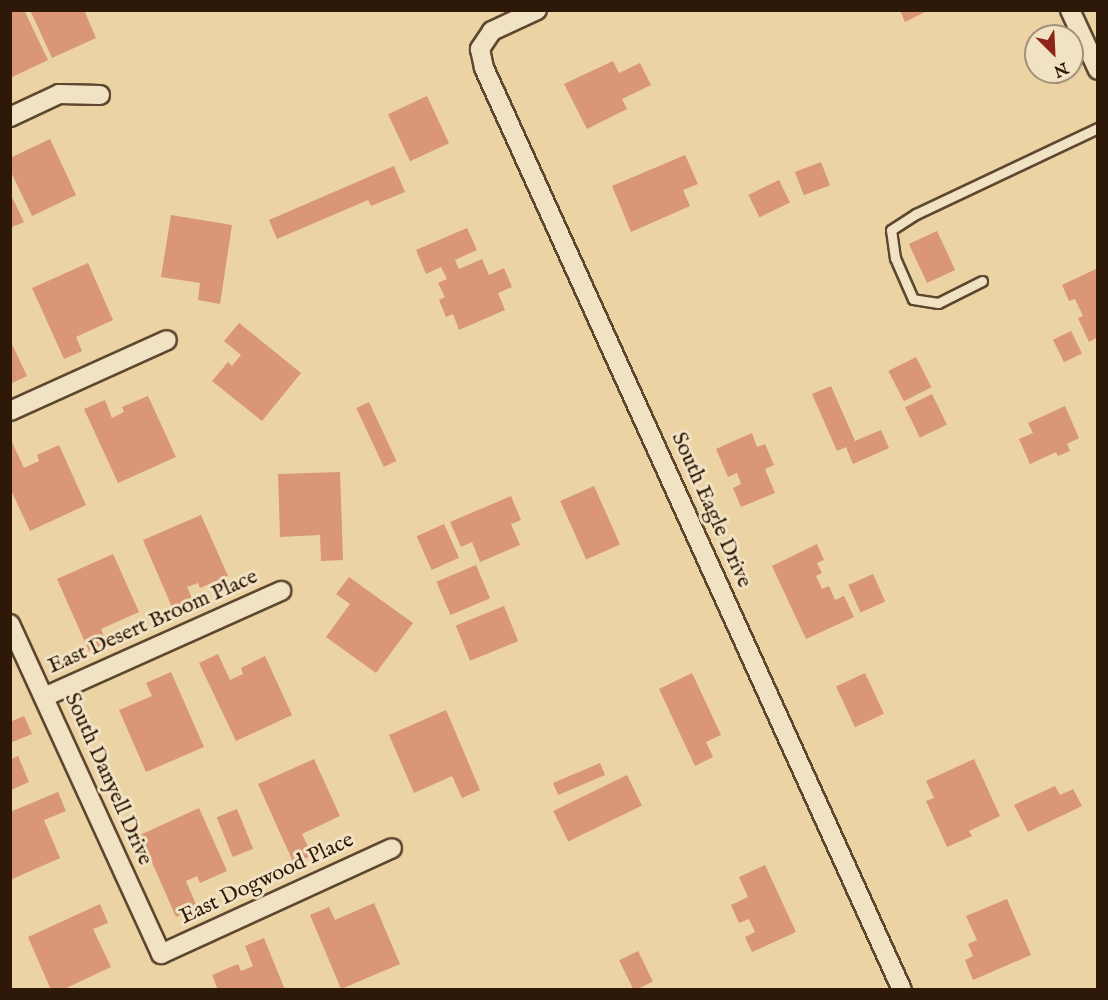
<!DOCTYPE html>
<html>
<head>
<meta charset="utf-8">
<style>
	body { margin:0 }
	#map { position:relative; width:1108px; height:1000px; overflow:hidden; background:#ebd3a4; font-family:"IM FELL English",serif }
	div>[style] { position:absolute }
	.building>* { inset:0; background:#d99778; transform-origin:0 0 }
	.roads { filter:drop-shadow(2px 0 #5d472f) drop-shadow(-2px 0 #5d472f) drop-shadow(0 2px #5d472f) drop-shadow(0 -2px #5d472f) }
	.service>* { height:9px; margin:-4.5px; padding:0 4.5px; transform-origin:4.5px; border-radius:4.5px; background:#f2e2c4 }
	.minor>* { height:18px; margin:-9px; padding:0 9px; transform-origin:9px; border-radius:9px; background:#f2e2c4 }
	span { translate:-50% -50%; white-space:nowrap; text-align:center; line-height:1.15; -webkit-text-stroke:6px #f2e2c4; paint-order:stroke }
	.street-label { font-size:22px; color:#2e1808 }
	.frame { position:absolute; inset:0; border:12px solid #2e1808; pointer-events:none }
	.north { position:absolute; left:1024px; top:24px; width:60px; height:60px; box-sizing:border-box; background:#f2e2c4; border:2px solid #a49179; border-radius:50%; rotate:156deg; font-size:16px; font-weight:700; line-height:24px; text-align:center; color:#2e1808 }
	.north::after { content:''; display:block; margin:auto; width:21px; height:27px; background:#8f2418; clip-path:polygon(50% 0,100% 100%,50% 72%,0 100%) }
</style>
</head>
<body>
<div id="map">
	<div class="building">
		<i style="clip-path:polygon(10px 10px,24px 10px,48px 60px,10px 78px)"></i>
		<i style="clip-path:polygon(30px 10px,84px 10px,96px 38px,52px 58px)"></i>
		<i style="clip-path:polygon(900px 10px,929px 10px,905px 22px)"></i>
		<i style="clip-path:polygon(613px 61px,619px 73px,640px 63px,651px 85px,622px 99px,627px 109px,587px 129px,564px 84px)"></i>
		<i style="left:427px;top:96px;width:52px;height:43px;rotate:65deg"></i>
		<i style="clip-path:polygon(50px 139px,76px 195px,32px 216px,10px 170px,10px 158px)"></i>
		<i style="clip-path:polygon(685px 155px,698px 184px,683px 190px,690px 206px,631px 232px,612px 186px)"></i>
		<i style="left:821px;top:162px;width:25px;height:28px;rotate:69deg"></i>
		<i style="clip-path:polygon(394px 166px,405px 192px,371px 206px,368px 200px,277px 239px,269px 220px)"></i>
		<i style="left:779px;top:180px;width:25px;height:34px;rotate:64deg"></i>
		<i style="clip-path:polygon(10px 193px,24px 222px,10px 228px)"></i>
		<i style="clip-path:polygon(171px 215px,232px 225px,220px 304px,198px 300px,200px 283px,161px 277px)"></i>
		<i style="clip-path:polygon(467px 228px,477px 250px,455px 260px,459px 269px,482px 259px,489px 275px,504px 268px,512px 287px,498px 293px,505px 310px,459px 330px,453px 314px,446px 317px,439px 300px,445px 297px,438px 283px,447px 279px,441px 267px,426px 274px,416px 250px)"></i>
		<i style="left:937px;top:231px;width:43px;height:31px;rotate:65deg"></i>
		<i style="clip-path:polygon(88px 263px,113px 320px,76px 337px,82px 351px,64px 359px,32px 288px)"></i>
		<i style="clip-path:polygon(1098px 268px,1098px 337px,1089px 342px,1078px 318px,1083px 316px,1075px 299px,1069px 301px,1062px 285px)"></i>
		<i style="clip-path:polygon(239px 323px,301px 373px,262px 421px,212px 381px,228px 362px,232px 366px,241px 355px,224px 341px)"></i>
		<i style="left:1071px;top:331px;width:25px;height:20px;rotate:64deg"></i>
		<i style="clip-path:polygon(10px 340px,27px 376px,10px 384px)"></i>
		<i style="left:916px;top:357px;width:34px;height:31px;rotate:63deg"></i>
		<i style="clip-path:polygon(831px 386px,855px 441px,881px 430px,889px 448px,853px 464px,846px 447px,837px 451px,812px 394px)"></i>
		<i style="left:932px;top:394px;width:34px;height:30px;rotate:64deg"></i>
		<i style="clip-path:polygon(148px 396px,176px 457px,118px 483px,84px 409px,105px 400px,112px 418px,124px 412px,122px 407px)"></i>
		<i style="left:369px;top:402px;width:65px;height:14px;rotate:65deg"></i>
		<i style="clip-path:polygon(1065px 406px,1079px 438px,1067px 444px,1070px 451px,1058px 456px,1056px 452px,1030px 464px,1019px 439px,1033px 433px,1028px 423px)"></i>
		<i style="clip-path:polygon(752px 433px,757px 447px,765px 444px,774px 465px,765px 469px,775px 493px,741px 507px,733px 488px,741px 484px,737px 473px,728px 477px,716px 449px)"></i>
		<i style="clip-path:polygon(10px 438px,24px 468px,39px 461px,37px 455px,59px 445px,86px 505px,30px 531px,10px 488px)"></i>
		<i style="clip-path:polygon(340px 472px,343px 560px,321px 561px,320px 535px,280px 537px,278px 474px)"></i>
		<i style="left:594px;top:486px;width:64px;height:37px;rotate:66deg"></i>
		<i style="clip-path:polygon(511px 496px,521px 520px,511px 524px,520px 545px,480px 562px,472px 542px,461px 547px,450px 522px)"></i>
		<i style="clip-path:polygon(201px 515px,228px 576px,200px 588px,198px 583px,187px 587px,195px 605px,175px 614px,143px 540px)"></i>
		<i style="left:444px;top:524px;width:37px;height:30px;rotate:66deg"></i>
		<i style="clip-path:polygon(817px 544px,824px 560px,817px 563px,822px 573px,816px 576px,822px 589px,829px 586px,835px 600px,844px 596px,854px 617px,806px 639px,772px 566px)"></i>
		<i style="clip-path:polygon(113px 554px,139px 612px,101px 629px,107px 643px,89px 651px,57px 579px)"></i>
		<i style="left:476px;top:565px;width:36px;height:43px;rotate:67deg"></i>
		<i style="left:873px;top:574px;width:30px;height:27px;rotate:66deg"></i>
		<i style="clip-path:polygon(349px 577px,413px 623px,376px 673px,326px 637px,350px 604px,336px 594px)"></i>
		<i style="left:504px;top:606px;width:38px;height:52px;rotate:68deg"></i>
		<i style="clip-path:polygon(218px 654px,230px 680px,243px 674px,241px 668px,265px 656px,292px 715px,236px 741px,199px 663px)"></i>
		<i style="clip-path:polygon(171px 672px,204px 747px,146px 772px,119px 710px,152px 696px,146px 683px)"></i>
		<i style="clip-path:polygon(692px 673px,721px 735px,706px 742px,713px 757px,695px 766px,659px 689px)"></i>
		<i style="left:865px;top:673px;width:45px;height:32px;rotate:65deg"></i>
		<i style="clip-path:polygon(446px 710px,480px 790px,462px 798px,452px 776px,414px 793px,389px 735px)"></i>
		<i style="clip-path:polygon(24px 716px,32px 734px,10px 743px,10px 722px)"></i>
		<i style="clip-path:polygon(18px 756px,29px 782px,11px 790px,11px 759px)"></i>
		<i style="clip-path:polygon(314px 759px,340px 816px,302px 834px,312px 855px,294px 864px,258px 784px)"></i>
		<i style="clip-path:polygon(974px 759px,1000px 816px,969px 831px,972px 836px,947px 847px,926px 801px,934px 798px,926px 781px)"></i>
		<i style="left:600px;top:763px;width:13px;height:51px;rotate:67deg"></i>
		<i style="left:627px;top:775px;width:34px;height:82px;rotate:64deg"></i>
		<i style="clip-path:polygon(1055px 786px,1060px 795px,1073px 789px,1082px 806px,1028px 832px,1014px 805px)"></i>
		<i style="clip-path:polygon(58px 792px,66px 811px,44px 820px,60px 858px,10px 880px,10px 812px)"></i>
		<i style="clip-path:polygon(199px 808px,227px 871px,200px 883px,197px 876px,186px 881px,197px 907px,176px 917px,140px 835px)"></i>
		<i style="left:237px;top:809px;width:43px;height:22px;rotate:68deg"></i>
		<i style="clip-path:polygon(765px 865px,796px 932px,752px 952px,745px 937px,755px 932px,749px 919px,739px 923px,731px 905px,748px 897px,739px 877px)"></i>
		<i style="clip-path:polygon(1007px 899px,1031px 955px,973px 980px,965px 960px,973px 956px,968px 944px,977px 940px,966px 916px)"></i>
		<i style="clip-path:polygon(374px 903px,400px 964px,341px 989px,310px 915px,329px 907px,335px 920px)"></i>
		<i style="clip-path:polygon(100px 904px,108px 923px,93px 929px,111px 967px,62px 990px,51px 990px,28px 937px)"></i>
		<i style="clip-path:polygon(264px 938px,285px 990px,218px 990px,212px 975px,238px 964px,241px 971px,253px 966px,245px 946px)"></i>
		<i style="left:638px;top:951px;width:34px;height:21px;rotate:64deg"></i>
	</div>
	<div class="roads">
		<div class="service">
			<i style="left:982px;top:281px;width:49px;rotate:153.4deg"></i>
			<i style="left:938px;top:303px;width:25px;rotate:-171deg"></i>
			<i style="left:913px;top:299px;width:45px;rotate:-113.7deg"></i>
			<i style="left:895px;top:258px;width:28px;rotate:-98deg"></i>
			<i style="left:891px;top:230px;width:30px;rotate:-33deg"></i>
			<i style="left:916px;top:214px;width:201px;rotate:-25.3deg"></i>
		</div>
		<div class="minor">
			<i style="left:537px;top:10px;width:50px;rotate:155deg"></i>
			<i style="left:492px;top:31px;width:22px;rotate:124deg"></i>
			<i style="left:480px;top:49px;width:19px;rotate:78deg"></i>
			<i style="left:484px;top:68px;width:1012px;rotate:65.61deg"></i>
			<i style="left:1070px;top:10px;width:66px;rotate:65deg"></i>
			<i style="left:10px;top:117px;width:54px;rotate:-25.1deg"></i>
			<i style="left:59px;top:94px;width:41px;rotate:1.4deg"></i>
			<i style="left:10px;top:411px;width:172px;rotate:-24.3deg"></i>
			<i style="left:10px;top:624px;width:363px;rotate:65.4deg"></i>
			<i style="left:161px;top:954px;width:254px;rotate:-24.6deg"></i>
			<i style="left:44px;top:697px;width:260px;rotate:-24.1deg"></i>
		</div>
	</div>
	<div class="street-label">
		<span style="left:711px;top:510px;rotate:66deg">South Eagle Drive</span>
		<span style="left:153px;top:622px;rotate:-24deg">East Desert Broom Place</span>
		<span style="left:108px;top:779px;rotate:66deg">South Danyell Drive</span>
		<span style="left:267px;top:879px;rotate:-25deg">East Dogwood Place</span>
	</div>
	<div class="frame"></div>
	<div class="north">N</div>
</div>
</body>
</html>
